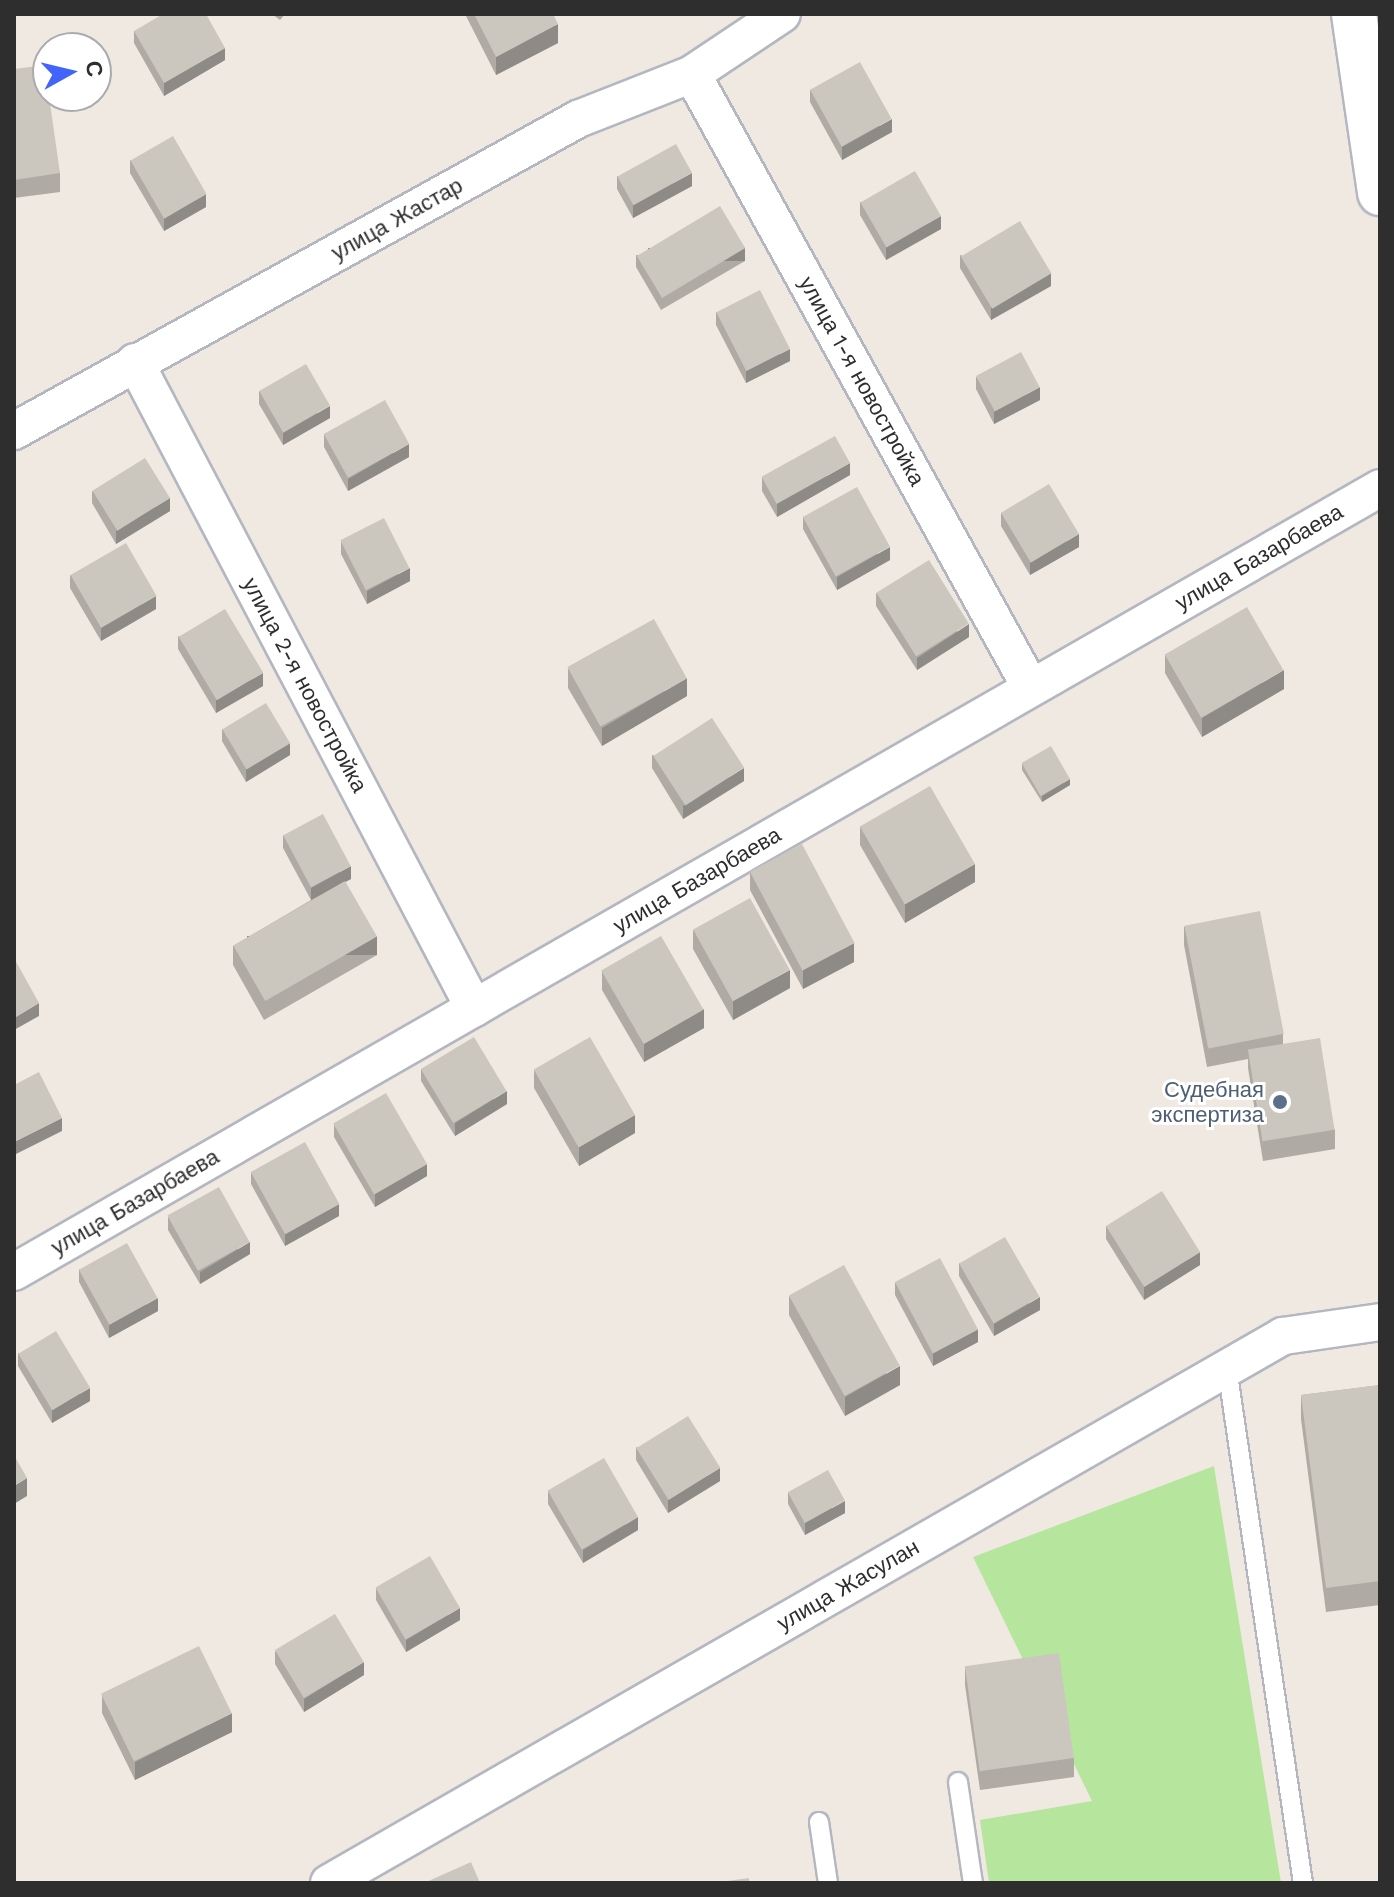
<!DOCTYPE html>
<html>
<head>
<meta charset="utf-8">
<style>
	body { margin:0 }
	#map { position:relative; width:1394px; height:1897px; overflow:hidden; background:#efe9e1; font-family:"Work Sans",sans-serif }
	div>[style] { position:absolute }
	.green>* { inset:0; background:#b6e59e }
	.roads { filter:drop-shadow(2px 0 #b4b7c1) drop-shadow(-2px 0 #b4b7c1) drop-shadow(0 2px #b4b7c1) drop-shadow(0 -2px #b4b7c1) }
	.lane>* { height:18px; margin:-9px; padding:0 9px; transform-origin:9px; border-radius:9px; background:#fff }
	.street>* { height:36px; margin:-18px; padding:0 18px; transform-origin:18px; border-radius:18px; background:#fff }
	.secondary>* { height:44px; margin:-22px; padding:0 22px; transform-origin:22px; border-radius:22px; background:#fff }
	.wall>* { inset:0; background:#afaba4 }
	.shaded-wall>* { inset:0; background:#8e8b86; transform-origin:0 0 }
	.building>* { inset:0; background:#cbc7bf; transform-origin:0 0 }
	.dots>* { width:22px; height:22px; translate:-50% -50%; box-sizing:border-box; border:4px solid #fff; border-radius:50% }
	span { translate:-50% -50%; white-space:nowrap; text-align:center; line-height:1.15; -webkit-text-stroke:6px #fff; paint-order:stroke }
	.street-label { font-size:22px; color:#2e2e2e }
	.service-label { font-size:22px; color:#4e5e75 }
	.right { translate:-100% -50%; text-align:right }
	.frame { position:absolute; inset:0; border:16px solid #2e2e2e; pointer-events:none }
	.north { position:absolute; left:32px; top:32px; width:80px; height:80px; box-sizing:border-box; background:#fff; border:2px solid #ababab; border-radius:50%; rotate:82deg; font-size:22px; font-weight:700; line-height:32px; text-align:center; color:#2e2e2e }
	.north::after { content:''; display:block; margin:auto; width:28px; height:36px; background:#4264fb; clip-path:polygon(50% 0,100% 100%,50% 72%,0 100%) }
</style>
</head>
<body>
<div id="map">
	<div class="green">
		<i style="clip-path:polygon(1214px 1466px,1281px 1883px,989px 1883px,980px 1820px,1092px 1801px,973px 1557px)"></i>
	</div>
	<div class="roads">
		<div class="lane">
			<i style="left:1227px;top:1368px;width:521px;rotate:81.61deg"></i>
			<i style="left:958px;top:1782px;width:102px;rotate:81.6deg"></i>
			<i style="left:819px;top:1822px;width:62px;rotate:81.6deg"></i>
		</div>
		<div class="street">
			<i style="left:692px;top:74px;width:701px;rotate:61.1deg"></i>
			<i style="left:135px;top:362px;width:730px;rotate:62.31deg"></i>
			<i style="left:14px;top:431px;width:645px;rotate:-28.95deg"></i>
			<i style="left:578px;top:119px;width:123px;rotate:-21.5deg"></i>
			<i style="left:692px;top:74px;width:108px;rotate:-33.7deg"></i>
			<i style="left:14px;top:1272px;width:1575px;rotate:-29.85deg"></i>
			<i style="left:329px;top:1883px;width:1100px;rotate:-29.83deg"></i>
			<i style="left:1283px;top:1336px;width:98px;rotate:-8.2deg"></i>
		</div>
		<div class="secondary">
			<i style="left:1354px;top:14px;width:181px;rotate:81.7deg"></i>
		</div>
	</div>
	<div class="wall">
		<i style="clip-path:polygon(272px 14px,285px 14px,280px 20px)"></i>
		<i style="clip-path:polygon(465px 14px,553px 14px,558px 43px,496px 75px)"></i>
		<i style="clip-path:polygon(134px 31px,225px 60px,164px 96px,134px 43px)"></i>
		<i style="clip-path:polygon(14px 69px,60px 173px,60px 192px,14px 198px)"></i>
		<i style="clip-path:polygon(810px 90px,892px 132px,842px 160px,810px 102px)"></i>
		<i style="clip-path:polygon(130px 160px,206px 207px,164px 231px,130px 173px)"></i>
		<i style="clip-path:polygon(617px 176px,692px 186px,633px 218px,617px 189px)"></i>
		<i style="clip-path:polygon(860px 202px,941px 229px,886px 260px,860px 215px)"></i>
		<i style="clip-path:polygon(636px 255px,745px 261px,661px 310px,636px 267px)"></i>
		<i style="clip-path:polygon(960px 255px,1051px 286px,991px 320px,960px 268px)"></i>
		<i style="clip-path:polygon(716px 312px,790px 361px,746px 383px,716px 325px)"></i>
		<i style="clip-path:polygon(976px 377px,1040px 400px,994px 424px,976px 389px)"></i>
		<i style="clip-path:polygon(259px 391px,330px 418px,283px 445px,259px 404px)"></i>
		<i style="clip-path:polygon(324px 434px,409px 457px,348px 491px,324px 447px)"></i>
		<i style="clip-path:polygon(850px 475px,777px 517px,762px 491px,762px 478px)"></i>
		<i style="clip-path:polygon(92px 491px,170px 511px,116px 544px,92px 503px)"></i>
		<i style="clip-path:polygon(1001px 513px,1079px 547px,1030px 575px,1001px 526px)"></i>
		<i style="clip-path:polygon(803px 517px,890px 560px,837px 590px,803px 529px)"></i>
		<i style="clip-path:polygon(341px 541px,410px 581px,367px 604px,341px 554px)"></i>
		<i style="clip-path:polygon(70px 575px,156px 609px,101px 641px,70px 588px)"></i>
		<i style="clip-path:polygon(876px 593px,969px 637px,917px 670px,876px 606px)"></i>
		<i style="clip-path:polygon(178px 636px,263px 686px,216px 713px,178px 649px)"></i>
		<i style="clip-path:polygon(1165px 655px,1284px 689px,1202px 737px,1165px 673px)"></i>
		<i style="clip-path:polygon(568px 669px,687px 696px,602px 746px,568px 688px)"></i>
		<i style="clip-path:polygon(222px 729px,290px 755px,246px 782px,222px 741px)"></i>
		<i style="clip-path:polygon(652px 755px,744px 781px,683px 819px,652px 768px)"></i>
		<i style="clip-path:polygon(1022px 763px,1070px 785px,1042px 802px,1022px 770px)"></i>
		<i style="clip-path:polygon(860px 826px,975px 882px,905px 923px,860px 845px)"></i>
		<i style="clip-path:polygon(283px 835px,351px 879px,345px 882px,377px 955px,264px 1020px,233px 965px,233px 946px,311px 900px,283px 848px)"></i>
		<i style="clip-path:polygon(750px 872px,854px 962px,803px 989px,750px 890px)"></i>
		<i style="clip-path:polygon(1184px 926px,1283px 1034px,1283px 1044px,1335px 1130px,1335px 1149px,1263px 1161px,1248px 1068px,1248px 1059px,1207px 1067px,1184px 945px)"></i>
		<i style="clip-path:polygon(693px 930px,790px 988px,733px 1020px,693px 949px)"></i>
		<i style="clip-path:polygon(602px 971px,704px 1028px,644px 1062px,602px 990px)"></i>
		<i style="clip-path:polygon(421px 1069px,507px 1104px,455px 1136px,421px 1081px)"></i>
		<i style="clip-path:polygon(534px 1070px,635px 1133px,579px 1166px,534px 1088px)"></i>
		<i style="clip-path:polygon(334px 1124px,427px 1176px,375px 1207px,334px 1137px)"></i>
		<i style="clip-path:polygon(251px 1172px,339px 1216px,285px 1246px,251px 1184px)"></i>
		<i style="clip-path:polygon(168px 1217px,250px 1254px,200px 1284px,168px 1230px)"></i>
		<i style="clip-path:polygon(1106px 1226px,1200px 1265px,1144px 1300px,1106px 1239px)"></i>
		<i style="clip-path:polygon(959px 1263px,1040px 1310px,994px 1336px,959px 1276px)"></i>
		<i style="clip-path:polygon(79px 1269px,158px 1311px,109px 1338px,79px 1282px)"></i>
		<i style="clip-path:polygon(895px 1282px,978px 1342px,933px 1366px,895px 1295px)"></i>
		<i style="clip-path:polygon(789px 1296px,900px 1385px,845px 1416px,789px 1315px)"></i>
		<i style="clip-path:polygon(18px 1353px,90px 1401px,52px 1423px,18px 1366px)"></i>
		<i style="clip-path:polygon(1380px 1385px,1380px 1605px,1326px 1612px,1301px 1419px,1301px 1395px)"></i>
		<i style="clip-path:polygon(636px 1447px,720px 1481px,668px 1513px,636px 1460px)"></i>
		<i style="clip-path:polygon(548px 1491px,638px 1530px,583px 1563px,548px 1504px)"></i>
		<i style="clip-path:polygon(788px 1492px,845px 1513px,805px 1535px,788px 1504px)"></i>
		<i style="clip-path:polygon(376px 1588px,460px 1620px,406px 1652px,376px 1600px)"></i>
		<i style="clip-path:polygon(275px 1651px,364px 1675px,304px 1712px,275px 1664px)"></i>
		<i style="clip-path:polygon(965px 1666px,1074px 1758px,1074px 1777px,980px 1790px,965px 1685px)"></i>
		<i style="clip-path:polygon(102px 1695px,232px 1732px,135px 1780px,102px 1713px)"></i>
	</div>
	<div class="shaded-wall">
		<i style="clip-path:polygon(558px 24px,558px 43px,496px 75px,496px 57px)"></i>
		<i style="clip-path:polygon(225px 48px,225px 60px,164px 96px,164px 83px)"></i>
		<i style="clip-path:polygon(892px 119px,892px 132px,842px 160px,842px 147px)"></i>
		<i style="clip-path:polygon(692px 173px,692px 186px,633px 218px,633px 205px)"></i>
		<i style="clip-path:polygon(206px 194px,206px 207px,164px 231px,164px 219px)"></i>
		<i style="clip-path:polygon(941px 216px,941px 229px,886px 260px,886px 247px)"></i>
		<i style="left:745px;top:248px;width:13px;height:97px;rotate:90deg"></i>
		<i style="clip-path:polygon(1051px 273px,1051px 286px,991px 320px,991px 308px)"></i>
		<i style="clip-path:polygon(790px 349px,790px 361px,746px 383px,746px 371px)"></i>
		<i style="clip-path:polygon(1040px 387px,1040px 400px,994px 424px,994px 412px)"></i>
		<i style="clip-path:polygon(330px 406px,330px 418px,283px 445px,283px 433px)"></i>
		<i style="clip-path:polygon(409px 444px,409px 457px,348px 491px,348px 479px)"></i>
		<i style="clip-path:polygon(850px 463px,850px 475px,777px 517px,777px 504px)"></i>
		<i style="clip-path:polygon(170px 498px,170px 511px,116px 544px,116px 531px)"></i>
		<i style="clip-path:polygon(1079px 534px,1079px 547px,1030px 575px,1030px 563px)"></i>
		<i style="clip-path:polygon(890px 547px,890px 560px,837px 590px,837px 577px)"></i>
		<i style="clip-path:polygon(410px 568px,410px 581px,367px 604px,367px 591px)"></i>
		<i style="clip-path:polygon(156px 596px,156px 609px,101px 641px,101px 628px)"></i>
		<i style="clip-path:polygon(969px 624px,969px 637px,917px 670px,917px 658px)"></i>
		<i style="clip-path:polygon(1284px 670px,1284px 689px,1202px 737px,1202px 718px)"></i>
		<i style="clip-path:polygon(263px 673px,263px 686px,216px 713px,216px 700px)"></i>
		<i style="clip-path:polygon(687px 678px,687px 696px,602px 746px,602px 728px)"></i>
		<i style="clip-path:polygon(290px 743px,290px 755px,246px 782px,246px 769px)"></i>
		<i style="clip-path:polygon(744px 768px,744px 781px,683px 819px,683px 806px)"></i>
		<i style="clip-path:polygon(1070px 779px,1070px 785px,1042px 802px,1042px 796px)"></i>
		<i style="clip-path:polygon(975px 864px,975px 882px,905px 923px,905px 904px)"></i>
		<i style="clip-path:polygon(351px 866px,351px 879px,311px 900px,311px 888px)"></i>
		<i style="left:377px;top:936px;width:19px;height:130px;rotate:90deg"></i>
		<i style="clip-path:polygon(854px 943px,854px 962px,803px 989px,803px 970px)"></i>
		<i style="clip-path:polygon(790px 970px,790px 988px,733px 1020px,733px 1001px)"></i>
		<i style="clip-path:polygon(39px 1003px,39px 1016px,14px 1030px,14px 1018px)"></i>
		<i style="clip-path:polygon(704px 1009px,704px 1028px,644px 1062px,644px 1044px)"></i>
		<i style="clip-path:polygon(507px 1091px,507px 1104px,455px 1136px,455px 1123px)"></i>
		<i style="clip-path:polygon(635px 1115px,635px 1133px,579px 1166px,579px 1147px)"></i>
		<i style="clip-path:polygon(62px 1118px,62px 1131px,14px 1155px,14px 1142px)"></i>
		<i style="clip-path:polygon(427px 1164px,427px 1176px,375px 1207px,375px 1194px)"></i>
		<i style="clip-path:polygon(339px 1204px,339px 1216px,285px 1246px,285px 1234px)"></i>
		<i style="clip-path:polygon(250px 1242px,250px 1254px,200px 1284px,200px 1272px)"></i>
		<i style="clip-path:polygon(1200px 1252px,1200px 1265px,1144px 1300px,1144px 1287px)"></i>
		<i style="clip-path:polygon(1040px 1297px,1040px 1310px,994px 1336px,994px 1324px)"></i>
		<i style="clip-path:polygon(158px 1298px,158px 1311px,109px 1338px,109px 1325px)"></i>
		<i style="clip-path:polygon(978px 1329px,978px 1342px,933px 1366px,933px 1353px)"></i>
		<i style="clip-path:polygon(900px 1366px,900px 1385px,845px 1416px,845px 1397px)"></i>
		<i style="clip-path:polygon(90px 1388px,90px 1401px,52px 1423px,52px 1410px)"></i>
		<i style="clip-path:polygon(720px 1468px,720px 1481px,668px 1513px,668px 1500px)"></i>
		<i style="clip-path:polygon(27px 1478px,27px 1496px,14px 1504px,14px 1486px)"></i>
		<i style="clip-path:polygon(845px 1501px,845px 1513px,805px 1535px,805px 1523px)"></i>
		<i style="clip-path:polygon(638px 1517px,638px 1530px,583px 1563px,583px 1550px)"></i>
		<i style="clip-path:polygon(460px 1608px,460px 1620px,406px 1652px,406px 1640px)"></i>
		<i style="clip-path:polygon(364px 1662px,364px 1675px,304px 1712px,304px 1699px)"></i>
		<i style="clip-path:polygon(232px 1713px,232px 1732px,135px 1780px,135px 1762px)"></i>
	</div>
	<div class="building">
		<i style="clip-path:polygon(163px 14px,206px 14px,225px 48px,164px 83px,134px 31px)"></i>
		<i style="clip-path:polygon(474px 14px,553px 14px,558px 24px,496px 57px)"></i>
		<i style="left:860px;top:62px;width:65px;height:57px;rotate:61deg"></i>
		<i style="clip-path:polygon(45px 65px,48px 96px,49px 96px,60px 173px,14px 180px,14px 69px)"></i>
		<i style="left:173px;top:136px;width:67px;height:49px;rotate:60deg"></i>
		<i style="left:676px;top:144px;width:33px;height:67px;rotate:61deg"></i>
		<i style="left:915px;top:171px;width:52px;height:63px;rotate:60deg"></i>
		<i style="left:720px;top:206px;width:49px;height:97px;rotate:59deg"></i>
		<i style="left:1020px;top:221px;width:61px;height:69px;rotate:59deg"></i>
		<i style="left:760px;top:290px;width:66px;height:49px;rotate:63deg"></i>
		<i style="left:1021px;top:352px;width:40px;height:51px;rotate:62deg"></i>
		<i style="left:306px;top:364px;width:48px;height:54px;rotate:60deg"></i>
		<i style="left:385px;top:400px;width:50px;height:70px;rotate:61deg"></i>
		<i style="left:835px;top:436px;width:31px;height:84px;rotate:61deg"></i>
		<i style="left:145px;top:458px;width:47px;height:62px;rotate:58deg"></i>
		<i style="left:1049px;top:484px;width:58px;height:56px;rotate:59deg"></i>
		<i style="left:857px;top:487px;width:68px;height:62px;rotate:61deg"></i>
		<i style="left:384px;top:518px;width:56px;height:49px;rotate:63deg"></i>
		<i style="left:126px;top:543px;width:61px;height:64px;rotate:60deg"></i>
		<i style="left:929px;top:560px;width:75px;height:62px;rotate:58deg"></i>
		<i style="left:1247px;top:607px;width:73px;height:95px;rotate:60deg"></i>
		<i style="left:225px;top:609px;width:74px;height:54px;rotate:59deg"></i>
		<i style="left:654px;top:619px;width:68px;height:99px;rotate:61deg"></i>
		<i style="left:266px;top:703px;width:47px;height:51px;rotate:59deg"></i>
		<i style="left:712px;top:718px;width:59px;height:70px;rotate:57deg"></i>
		<i style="left:1051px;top:746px;width:38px;height:34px;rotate:60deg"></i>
		<i style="left:930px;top:786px;width:90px;height:81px;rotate:60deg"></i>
		<i style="left:323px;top:814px;width:59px;height:45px;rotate:62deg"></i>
		<i style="left:802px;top:844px;width:112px;height:59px;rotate:62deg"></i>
		<i style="left:345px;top:881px;width:64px;height:129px;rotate:60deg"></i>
		<i style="left:750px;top:898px;width:82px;height:65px;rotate:61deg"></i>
		<i style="left:1260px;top:911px;width:125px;height:77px;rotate:79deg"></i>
		<i style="left:661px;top:936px;width:85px;height:69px;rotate:60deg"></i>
		<i style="clip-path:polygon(14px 958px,39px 1003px,14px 1018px)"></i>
		<i style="left:474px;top:1037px;width:63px;height:62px;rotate:59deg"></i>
		<i style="left:590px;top:1037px;width:90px;height:65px;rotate:60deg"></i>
		<i style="left:1320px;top:1038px;width:93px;height:73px;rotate:81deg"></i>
		<i style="clip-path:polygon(39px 1072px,62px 1118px,14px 1142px,14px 1085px)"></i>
		<i style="left:386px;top:1093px;width:82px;height:61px;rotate:60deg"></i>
		<i style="left:305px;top:1142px;width:71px;height:62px;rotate:61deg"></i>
		<i style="left:219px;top:1187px;width:63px;height:59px;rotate:61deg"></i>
		<i style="left:1162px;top:1191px;width:72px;height:66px;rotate:58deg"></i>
		<i style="left:1005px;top:1237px;width:69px;height:53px;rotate:60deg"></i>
		<i style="left:127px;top:1243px;width:63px;height:55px;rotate:61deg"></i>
		<i style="left:940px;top:1258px;width:81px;height:51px;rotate:62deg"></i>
		<i style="left:844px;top:1265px;width:115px;height:63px;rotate:61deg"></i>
		<i style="left:56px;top:1331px;width:66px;height:44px;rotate:59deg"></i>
		<i style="clip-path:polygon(1380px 1385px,1380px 1581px,1326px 1588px,1301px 1395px)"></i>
		<i style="left:688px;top:1416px;width:61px;height:61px;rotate:58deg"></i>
		<i style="clip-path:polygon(14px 1455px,27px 1478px,14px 1486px)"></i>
		<i style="left:604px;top:1458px;width:68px;height:65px;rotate:60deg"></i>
		<i style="left:828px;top:1470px;width:35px;height:46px;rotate:61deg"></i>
		<i style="left:430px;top:1556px;width:60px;height:63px;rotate:60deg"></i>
		<i style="left:335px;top:1614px;width:56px;height:70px;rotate:59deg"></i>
		<i style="left:199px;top:1646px;width:75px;height:109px;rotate:64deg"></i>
		<i style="left:1059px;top:1653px;width:106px;height:95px;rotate:82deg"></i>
		<i style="clip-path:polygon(471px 1862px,480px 1883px,424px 1883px)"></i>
		<i style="clip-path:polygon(749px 1878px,749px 1883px,712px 1883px)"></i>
	</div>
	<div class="dots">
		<i style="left:1280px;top:1102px;background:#5c6f8a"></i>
	</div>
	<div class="street-label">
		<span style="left:397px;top:219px;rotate:-29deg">улица Жастар</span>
		<span style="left:862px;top:381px;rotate:61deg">улица 1-я новостройка</span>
		<span style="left:1259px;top:557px;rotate:-30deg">улица Базарбаева</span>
		<span style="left:305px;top:685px;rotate:62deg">улица 2-я новостройка</span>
		<span style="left:697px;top:880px;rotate:-30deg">улица Базарбаева</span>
		<span style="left:135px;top:1202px;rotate:-30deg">улица Базарбаева</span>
		<span style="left:848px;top:1585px;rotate:-30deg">улица Жасулан</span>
	</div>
	<div class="service-label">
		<span class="right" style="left:1264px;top:1102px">Судебная<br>экспертиза</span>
	</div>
	<div class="frame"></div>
	<div class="north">С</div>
</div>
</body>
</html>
